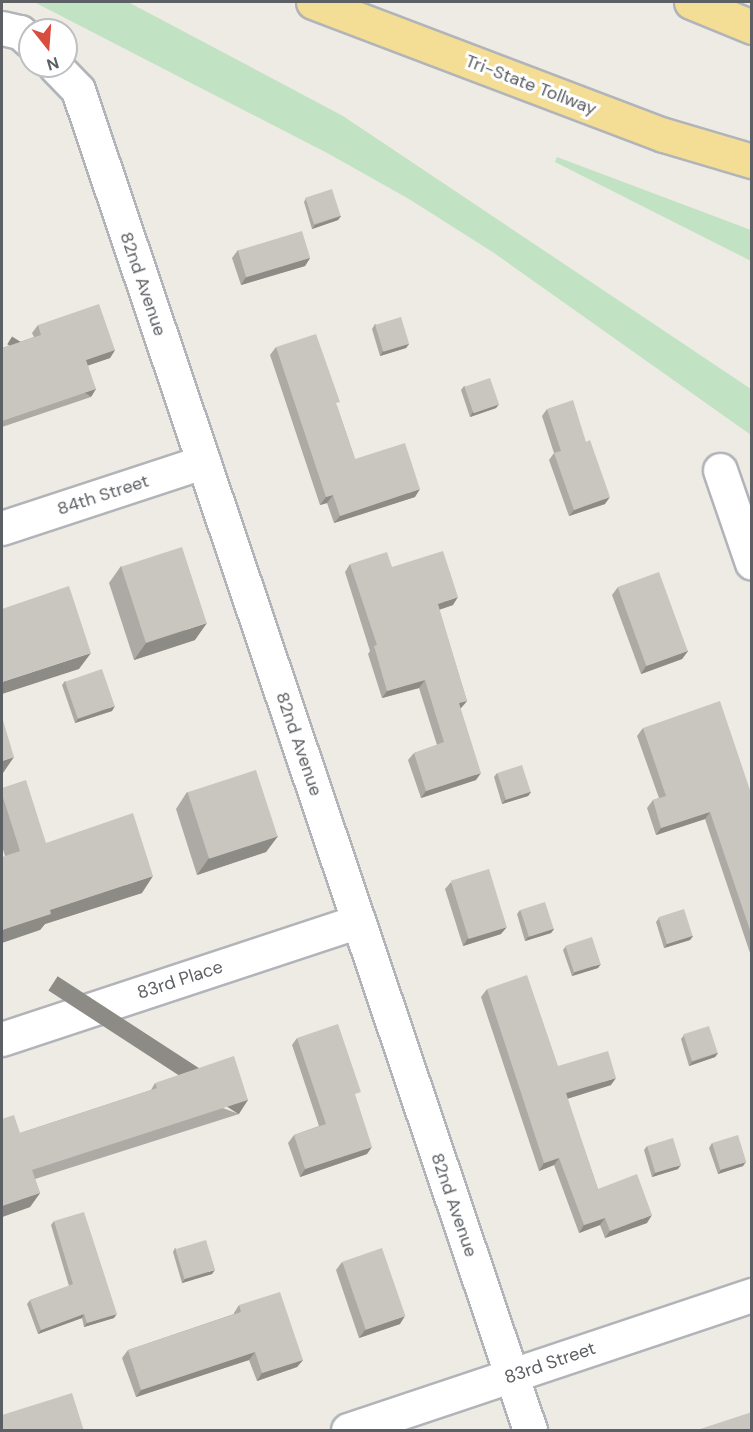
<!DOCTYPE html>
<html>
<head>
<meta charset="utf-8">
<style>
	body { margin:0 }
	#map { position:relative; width:753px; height:1432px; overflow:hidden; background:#edebe4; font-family:"DM Sans",sans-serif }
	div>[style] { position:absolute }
	.green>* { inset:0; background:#c2e3c3 }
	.roads { filter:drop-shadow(2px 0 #b1b4b8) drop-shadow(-2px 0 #b1b4b8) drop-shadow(0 2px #b1b4b8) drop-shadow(0 -2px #b1b4b8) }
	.minor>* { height:33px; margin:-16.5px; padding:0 16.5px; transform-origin:16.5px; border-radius:16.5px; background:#fff }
	.motorway>* { height:33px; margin:-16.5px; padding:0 16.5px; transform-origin:16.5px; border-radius:16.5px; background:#f4dd95 }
	.wall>* { inset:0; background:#adaaa5 }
	.shaded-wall>* { inset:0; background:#8d8b86; transform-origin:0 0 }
	.building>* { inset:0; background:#c9c6c0; transform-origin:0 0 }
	span { translate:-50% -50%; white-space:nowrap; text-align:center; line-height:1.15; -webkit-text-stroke:6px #fff; paint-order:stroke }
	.street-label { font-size:18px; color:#5c5f63 }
	.frame { position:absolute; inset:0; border:3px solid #5c5f63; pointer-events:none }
	.north { position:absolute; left:18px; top:18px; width:60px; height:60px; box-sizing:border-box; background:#fff; border:2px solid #bebfc1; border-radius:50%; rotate:163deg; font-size:16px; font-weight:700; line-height:24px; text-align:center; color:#5c5f63 }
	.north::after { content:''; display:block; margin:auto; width:21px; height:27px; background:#da4c3d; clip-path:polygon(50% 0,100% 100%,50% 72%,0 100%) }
</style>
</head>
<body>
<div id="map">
	<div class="green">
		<i style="clip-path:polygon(34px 2px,128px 2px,343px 116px,751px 389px,751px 435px,494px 253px,409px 199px,329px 154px)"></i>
		<i style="clip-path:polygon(557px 157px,751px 230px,751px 261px,555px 162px)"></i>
	</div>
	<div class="roads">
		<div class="minor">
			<i style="left:2px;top:28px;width:18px;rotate:13deg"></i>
			<i style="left:20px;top:32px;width:13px;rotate:42deg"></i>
			<i style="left:55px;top:66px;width:33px;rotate:46deg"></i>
			<i style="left:78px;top:90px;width:1414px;rotate:71.36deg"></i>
			<i style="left:720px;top:470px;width:98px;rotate:71deg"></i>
			<i style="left:2px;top:528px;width:212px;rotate:-18.2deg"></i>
			<i style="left:2px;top:1039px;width:375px;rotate:-18.3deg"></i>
			<i style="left:348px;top:1430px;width:426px;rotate:-18.5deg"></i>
		</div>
		<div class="motorway">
			<i style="left:313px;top:2px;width:375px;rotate:20.8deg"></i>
			<i style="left:664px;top:135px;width:92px;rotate:16.5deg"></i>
			<i style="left:691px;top:2px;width:66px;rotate:22.3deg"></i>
		</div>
	</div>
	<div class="wall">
		<i style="clip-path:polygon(306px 198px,341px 216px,338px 220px,312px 229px,304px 202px)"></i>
		<i style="clip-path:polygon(238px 250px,310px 258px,305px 266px,241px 285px,232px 258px)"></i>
		<i style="clip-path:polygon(375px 324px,409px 344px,406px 348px,380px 356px,372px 329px)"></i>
		<i style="clip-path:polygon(38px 325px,115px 350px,110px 358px,88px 365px,91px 397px,2px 427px,2px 348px,34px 337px,32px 333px)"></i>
		<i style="clip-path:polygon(276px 347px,337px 406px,355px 459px,415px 497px,334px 523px,327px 503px,320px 505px,270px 355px)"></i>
		<i style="clip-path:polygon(464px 386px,499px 404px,496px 408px,470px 417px,461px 390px)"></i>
		<i style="clip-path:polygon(547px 409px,586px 442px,605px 504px,569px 516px,549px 460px,554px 453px,542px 416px)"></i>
		<i style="clip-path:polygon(350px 564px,392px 567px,453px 605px,439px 610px,467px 701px,460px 709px,476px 780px,421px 798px,408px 760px,414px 753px,437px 745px,419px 688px,382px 698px,368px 654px,370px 651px,345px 572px)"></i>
		<i style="clip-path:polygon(121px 566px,195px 640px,134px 660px,109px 583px)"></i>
		<i style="clip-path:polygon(618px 587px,688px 651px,682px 659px,641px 674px,612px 595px)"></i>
		<i style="clip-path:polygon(65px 681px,112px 711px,75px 723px,62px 685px)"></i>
		<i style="clip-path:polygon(643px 728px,752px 796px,752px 959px,705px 819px,656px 835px,647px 808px,653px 800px,659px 798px,637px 736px)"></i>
		<i style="clip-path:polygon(497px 773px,531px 792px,528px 796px,502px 804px,494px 777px)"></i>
		<i style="clip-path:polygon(2px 788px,46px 843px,142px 893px,45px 924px,40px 930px,5px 856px,2px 846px)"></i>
		<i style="clip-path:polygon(187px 792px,278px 836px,266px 852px,197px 875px,176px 809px)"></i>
		<i style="clip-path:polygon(451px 882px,501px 934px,463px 946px,445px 889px)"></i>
		<i style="clip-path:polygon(520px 910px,554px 929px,551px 933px,525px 941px,517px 914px)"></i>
		<i style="clip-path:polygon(659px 918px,693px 936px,690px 940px,664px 948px,656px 922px)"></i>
		<i style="clip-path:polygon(566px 946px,598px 968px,572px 976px,563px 950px)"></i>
		<i style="clip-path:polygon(487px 989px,558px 1066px,611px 1085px,567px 1099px,598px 1189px,647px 1223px,605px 1238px,600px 1225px,579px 1233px,554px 1165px,539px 1171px,481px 997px)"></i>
		<i style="clip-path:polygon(684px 1035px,718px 1053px,715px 1057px,689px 1066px,681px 1039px)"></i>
		<i style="clip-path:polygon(297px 1038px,356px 1099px,367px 1154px,300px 1177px,288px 1143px,294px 1135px,319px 1126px,292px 1045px)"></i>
		<i style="clip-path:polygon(155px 1083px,239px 1114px,35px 1179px,40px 1193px,30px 1207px,2px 1217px,2px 1119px,20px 1133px,151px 1090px)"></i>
		<i style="clip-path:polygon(712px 1143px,743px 1166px,718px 1174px,709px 1148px)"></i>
		<i style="clip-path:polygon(647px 1146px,678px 1169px,652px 1177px,644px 1150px)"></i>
		<i style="clip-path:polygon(54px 1221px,114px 1318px,84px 1327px,82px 1318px,38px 1334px,27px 1304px,30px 1300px,69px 1286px,51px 1225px)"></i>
		<i style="clip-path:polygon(175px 1248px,212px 1274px,182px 1283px,173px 1252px)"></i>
		<i style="clip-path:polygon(342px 1262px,400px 1324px,359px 1338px,336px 1270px)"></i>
		<i style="clip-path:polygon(239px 1305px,303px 1360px,297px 1367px,257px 1381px,249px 1360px,136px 1397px,122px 1358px,128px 1350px,234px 1314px,234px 1313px)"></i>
	</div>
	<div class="shaded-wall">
		<i style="clip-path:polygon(341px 216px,338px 220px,312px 229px,315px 225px)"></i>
		<i style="clip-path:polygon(310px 258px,305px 266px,241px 285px,246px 277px)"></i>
		<i style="clip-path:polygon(409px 344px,406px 348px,380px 356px,383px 351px)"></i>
		<i style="clip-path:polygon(115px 350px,110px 358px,81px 368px,86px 360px)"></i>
		<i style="left:96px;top:389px;width:9px;height:99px;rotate:122deg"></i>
		<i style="clip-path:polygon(499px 404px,496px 408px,470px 417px,473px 412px)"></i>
		<i style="clip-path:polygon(420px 489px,415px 497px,334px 523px,340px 516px)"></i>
		<i style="clip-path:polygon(333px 495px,327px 503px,320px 505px,326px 497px)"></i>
		<i style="clip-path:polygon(610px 497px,605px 504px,569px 516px,574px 510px)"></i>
		<i style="clip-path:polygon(458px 597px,453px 605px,432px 612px,438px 604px)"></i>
		<i style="clip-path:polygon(207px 623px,195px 640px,134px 660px,146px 643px)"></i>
		<i style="clip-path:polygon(688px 651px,682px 659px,641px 674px,646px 666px)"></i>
		<i style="clip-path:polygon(91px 653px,79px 669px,2px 694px,2px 682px)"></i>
		<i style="clip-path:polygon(425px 680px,419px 688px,382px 698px,387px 691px)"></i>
		<i style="clip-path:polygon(467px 701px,461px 708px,453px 711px,459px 703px)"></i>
		<i style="clip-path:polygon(115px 706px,112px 711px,75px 723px,78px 719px)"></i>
		<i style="clip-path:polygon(14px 757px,3px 773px,2px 773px,2px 761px)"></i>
		<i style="clip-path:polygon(481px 773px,476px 780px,421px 798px,426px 791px)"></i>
		<i style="clip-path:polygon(531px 792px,528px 796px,502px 804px,505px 800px)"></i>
		<i style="clip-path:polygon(710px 812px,705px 819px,656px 835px,661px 828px)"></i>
		<i style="clip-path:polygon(278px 836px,266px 852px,197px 875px,209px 858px)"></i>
		<i style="clip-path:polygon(153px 876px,142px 893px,45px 924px,40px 930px,2px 943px,2px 930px,50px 910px)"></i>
		<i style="clip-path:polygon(507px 927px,501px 934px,463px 946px,468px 938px)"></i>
		<i style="clip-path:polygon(554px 929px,551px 933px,525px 941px,528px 937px)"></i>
		<i style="clip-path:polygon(693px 936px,690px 940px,664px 948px,667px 944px)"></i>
		<i style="clip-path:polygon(601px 964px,598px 968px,572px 976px,575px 972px)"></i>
		<i style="clip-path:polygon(718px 1053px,715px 1057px,689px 1066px,692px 1062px)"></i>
		<i style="clip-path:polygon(616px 1078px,611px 1085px,560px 1101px,566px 1093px)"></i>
		<i style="left:248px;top:1100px;width:17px;height:227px;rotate:123deg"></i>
		<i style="clip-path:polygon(372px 1147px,367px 1154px,300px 1177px,305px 1169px)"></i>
		<i style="clip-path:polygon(559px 1158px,554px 1165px,539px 1171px,544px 1163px)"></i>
		<i style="clip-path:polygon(746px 1162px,743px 1166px,718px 1174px,721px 1170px)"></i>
		<i style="clip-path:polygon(681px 1165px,678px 1169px,652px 1177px,655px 1173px)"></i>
		<i style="clip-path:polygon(40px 1193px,30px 1207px,2px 1217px,2px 1206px)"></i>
		<i style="clip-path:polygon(652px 1215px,647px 1223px,605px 1238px,610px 1231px)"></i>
		<i style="clip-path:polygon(605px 1218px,600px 1225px,579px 1233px,584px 1225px)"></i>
		<i style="clip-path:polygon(215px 1270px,212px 1274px,182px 1283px,185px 1279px)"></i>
		<i style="clip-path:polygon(84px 1314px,82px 1318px,38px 1334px,41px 1330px)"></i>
		<i style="clip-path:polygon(117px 1314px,114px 1318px,84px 1327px,87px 1323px)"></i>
		<i style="clip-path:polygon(405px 1316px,400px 1324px,359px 1338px,365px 1330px)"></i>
		<i style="clip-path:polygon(255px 1352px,249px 1360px,136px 1397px,141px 1390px)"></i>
		<i style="clip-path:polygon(303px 1360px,297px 1367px,257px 1381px,262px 1373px)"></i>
	</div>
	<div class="building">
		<i style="left:332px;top:189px;width:28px;height:28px;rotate:72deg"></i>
		<i style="left:302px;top:231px;width:28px;height:67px;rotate:73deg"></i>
		<i style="clip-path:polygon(99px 304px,115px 350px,86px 360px,96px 389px,2px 421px,2px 348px,41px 335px,38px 325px)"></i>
		<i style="left:401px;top:317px;width:28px;height:27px;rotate:73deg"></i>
		<i style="clip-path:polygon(316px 334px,340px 402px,336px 403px,355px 459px,405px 443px,420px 489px,340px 516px,333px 495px,326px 497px,276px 347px)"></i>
		<i style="left:490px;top:378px;width:28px;height:27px;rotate:71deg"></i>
		<i style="clip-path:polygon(573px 400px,586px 442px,590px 440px,610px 497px,574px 510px,554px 453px,561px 451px,547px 409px)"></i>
		<i style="left:182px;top:547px;width:80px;height:64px;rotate:72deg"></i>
		<i style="clip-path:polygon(443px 551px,458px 597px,438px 604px,467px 701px,459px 703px,481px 773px,426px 791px,414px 753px,444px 742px,425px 680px,387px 691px,374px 646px,377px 645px,350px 564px,387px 552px,392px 567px)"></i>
		<i style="left:659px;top:572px;width:84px;height:44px;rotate:70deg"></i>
		<i style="clip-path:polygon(69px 586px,91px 653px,2px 682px,2px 609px)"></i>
		<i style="left:102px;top:669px;width:39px;height:39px;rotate:71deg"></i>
		<i style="clip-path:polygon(720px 701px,752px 796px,752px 936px,710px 812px,661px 828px,653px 800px,666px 796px,643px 728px)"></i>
		<i style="clip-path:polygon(2px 717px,14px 757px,2px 761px)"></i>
		<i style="left:522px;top:765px;width:28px;height:26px;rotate:72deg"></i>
		<i style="left:256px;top:770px;width:70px;height:72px;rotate:72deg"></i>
		<i style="clip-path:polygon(26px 780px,46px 843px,133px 813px,153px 876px,50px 910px,51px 914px,2px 930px,2px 857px,20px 851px,2px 794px,2px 788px)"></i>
		<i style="left:489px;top:869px;width:61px;height:40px;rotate:73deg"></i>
		<i style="left:545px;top:902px;width:28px;height:26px;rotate:72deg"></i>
		<i style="left:684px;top:909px;width:28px;height:27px;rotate:72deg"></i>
		<i style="left:592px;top:937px;width:28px;height:28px;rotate:72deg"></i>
		<i style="clip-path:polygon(527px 975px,558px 1066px,608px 1051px,616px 1078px,566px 1093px,598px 1189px,637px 1174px,652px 1215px,610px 1231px,605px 1218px,584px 1225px,559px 1158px,544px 1163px,487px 989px)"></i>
		<i style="clip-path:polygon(338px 1024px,361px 1092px,355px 1094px,372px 1147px,305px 1169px,294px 1135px,326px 1124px,297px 1038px)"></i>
		<i style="left:709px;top:1026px;width:28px;height:27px;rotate:72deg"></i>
		<i style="clip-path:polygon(234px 1056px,248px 1100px,32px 1170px,40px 1193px,2px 1206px,2px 1119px,14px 1115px,20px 1133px,157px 1088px,155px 1083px)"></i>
		<i style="left:738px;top:1135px;width:28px;height:27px;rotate:73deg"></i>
		<i style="left:673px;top:1138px;width:28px;height:27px;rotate:73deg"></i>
		<i style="clip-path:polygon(84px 1212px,117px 1314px,87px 1323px,84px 1314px,41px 1330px,30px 1300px,73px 1284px,54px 1221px)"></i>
		<i style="left:206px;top:1240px;width:31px;height:32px;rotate:73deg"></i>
		<i style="left:382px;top:1248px;width:72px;height:42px;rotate:71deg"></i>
		<i style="clip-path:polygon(280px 1292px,303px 1360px,262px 1373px,255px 1352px,141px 1390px,128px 1350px,241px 1312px,239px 1305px)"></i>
		<i style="clip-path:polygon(72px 1393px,84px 1431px,2px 1431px,2px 1415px)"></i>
		<i style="clip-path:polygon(752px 1412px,752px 1431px,694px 1431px)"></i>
	</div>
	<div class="street-label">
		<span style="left:531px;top:85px;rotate:21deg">Tri-State Tollway</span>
		<span style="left:143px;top:284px;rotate:71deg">82nd Avenue</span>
		<span style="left:103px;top:495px;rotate:-18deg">84th Street</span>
		<span style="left:299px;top:744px;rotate:71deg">82nd Avenue</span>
		<span style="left:180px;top:980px;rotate:-18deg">83rd Place</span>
		<span style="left:454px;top:1205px;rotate:71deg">82nd Avenue</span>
		<span style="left:550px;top:1363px;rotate:-19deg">83rd Street</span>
	</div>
	<div class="frame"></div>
	<div class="north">N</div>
</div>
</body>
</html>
